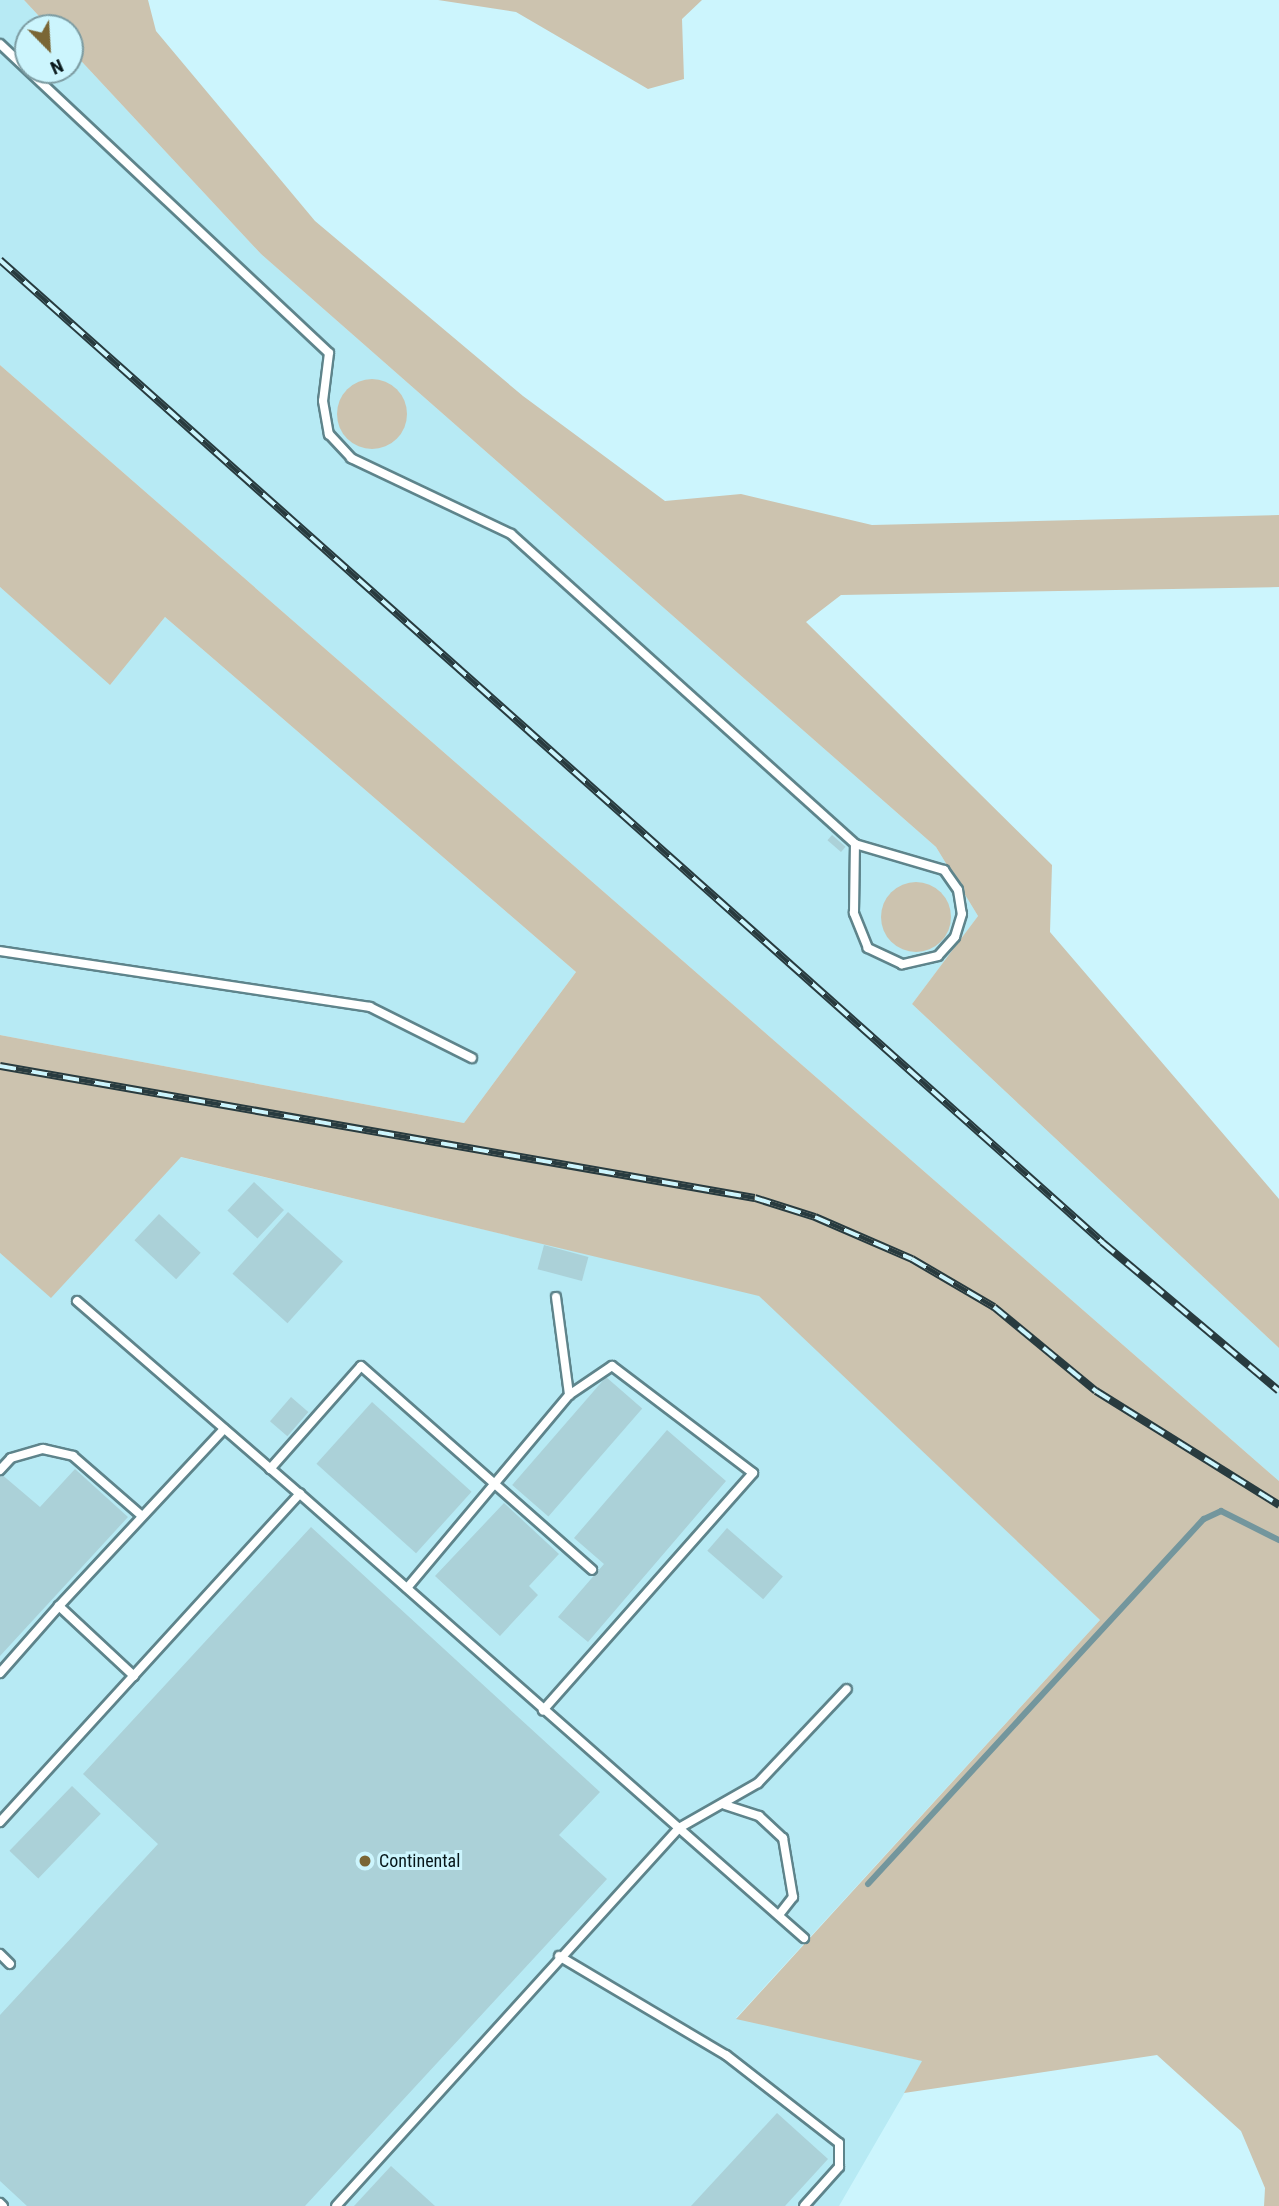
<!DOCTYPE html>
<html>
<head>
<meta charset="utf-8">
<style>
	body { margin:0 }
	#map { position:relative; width:1279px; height:2206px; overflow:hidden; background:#ccf5fd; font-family:"Roboto Condensed",sans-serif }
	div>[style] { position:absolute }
	.built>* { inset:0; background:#b7eaf4 }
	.green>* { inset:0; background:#ccc3af }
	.round { border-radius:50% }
	.stream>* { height:6px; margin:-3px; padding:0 3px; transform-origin:3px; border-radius:3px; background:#73969d }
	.building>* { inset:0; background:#abd1d8; transform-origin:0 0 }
	.roads { filter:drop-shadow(2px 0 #5e848b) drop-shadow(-2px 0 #5e848b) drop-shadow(0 2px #5e848b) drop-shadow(0 -2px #5e848b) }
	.lane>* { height:8px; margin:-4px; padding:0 4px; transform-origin:4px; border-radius:4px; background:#fff }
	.rail>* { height:8px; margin-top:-4px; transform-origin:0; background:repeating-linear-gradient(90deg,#ccf5fd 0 16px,#283b3f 0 32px); box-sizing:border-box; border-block:2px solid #283b3f }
	.dots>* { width:19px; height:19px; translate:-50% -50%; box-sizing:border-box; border:4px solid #ccf5fd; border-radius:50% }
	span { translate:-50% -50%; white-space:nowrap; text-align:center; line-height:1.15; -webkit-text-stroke:6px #ccf5fd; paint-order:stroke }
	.poi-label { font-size:18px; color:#071619 }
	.left { translate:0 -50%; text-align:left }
	.north { position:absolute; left:14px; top:14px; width:70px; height:70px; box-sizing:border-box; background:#ccf5fd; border:2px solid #7d9ca2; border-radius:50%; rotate:156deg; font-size:19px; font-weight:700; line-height:28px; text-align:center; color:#071619 }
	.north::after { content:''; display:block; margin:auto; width:24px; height:32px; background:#7a6635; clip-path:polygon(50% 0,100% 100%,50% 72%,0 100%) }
</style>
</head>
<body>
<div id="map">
	<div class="built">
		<i style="clip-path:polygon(0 0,24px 0,50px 28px,28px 28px,28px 70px,70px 70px,70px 49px,261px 254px,936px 847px,978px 916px,912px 1004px,1279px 1348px,1279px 1481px,0 365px)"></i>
		<i style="clip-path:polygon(0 587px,110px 684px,165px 617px,576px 972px,464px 1123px,0 1035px)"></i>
		<i style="clip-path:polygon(180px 1157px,759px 1295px,1100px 1620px,736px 2018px,923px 2061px,839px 2206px,0 2206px,0 1253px,51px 1297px)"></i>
	</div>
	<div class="green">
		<i style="clip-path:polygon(24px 0,148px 0,156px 31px,315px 221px,523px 396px,665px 501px,741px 494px,872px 525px,1279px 515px,1279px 587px,841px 595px,806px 622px,1052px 865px,1050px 932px,1279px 1199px,1279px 1348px,912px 1004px,978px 916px,936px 847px,261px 254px,70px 49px,70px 28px,50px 28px)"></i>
		<i style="clip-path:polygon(438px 0,702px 0,682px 19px,684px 79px,648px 89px,516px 12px)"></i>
		<i style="clip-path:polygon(0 365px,1279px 1481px,1279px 2206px,1264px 2206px,1265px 2188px,1241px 2131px,1157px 2055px,904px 2093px,922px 2061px,736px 2019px,1100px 1620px,759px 1296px,181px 1157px,51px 1298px,0 1253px,0 1035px,464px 1123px,576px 972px,165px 617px,110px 685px,0 587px)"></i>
		<i class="round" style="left:337px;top:379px;width:70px;height:70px"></i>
		<i class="round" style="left:881px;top:882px;width:70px;height:70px"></i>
	</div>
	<div class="stream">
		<i style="left:868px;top:1884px;width:496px;rotate:-47.4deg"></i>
		<i style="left:1204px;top:1519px;width:19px;rotate:-25deg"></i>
		<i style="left:1221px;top:1511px;width:65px;rotate:26.6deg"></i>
	</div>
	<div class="building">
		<i style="left:832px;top:835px;width:18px;height:7px;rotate:41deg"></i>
		<i style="left:254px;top:1182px;width:41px;height:39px;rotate:43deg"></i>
		<i style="left:288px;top:1212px;width:74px;height:83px;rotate:42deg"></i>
		<i style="left:159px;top:1214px;width:57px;height:36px;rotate:43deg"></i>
		<i style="left:544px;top:1245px;width:46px;height:25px;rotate:15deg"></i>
		<i style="left:606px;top:1377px;width:48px;height:143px;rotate:41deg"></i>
		<i style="left:291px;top:1397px;width:23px;height:32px;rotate:41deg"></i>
		<i style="left:372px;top:1402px;width:134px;height:83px;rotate:42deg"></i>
		<i style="clip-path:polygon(667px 1430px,726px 1481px,588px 1642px,558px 1617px,604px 1564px,574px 1538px)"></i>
		<i style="clip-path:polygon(75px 1469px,128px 1517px,0 1656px,0 1473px,40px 1507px)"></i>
		<i style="clip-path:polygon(504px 1503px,559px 1554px,529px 1586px,538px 1595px,500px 1636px,435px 1576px)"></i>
		<i style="clip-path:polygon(311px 1527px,600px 1792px,559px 1835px,607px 1879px,305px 2206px,27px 2206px,0 2181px,0 2015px,158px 1844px,83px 1774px)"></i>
		<i style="left:727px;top:1528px;width:74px;height:30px;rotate:41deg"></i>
		<i style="left:72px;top:1786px;width:40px;height:90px;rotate:44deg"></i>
		<i style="clip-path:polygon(777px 2113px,828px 2159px,785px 2206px,691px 2206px)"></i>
		<i style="clip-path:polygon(391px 2166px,435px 2206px,354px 2206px)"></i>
	</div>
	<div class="roads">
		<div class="lane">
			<i style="left:0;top:44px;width:451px;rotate:43.2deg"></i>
			<i style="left:329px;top:353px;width:48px;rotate:97.1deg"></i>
			<i style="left:323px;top:401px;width:34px;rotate:80deg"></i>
			<i style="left:329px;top:434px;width:33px;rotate:47deg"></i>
			<i style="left:351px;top:458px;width:177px;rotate:25.4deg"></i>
			<i style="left:511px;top:534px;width:463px;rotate:42deg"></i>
			<i style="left:855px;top:844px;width:93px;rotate:16.3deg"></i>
			<i style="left:944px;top:870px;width:24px;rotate:55deg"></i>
			<i style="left:958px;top:890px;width:24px;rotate:81deg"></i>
			<i style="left:962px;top:914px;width:24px;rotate:107deg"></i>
			<i style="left:955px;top:937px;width:25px;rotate:132deg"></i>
			<i style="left:938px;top:956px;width:37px;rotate:167deg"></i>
			<i style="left:902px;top:964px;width:38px;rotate:-155deg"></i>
			<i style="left:868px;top:948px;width:38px;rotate:-112deg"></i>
			<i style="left:854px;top:913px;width:69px;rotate:-89.2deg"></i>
			<i style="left:0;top:951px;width:374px;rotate:8.6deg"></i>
			<i style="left:370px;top:1007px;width:114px;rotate:26.6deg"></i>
			<i style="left:556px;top:1297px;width:99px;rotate:82.4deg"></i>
			<i style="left:77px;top:1301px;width:295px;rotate:40.9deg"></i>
			<i style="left:270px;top:1469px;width:137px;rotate:-48.5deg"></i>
			<i style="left:361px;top:1366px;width:308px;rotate:41.4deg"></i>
			<i style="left:0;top:1470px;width:16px;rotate:-47deg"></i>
			<i style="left:11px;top:1458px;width:33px;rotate:-16deg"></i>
			<i style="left:43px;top:1449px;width:31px;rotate:13deg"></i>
			<i style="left:73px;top:1456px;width:91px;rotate:41deg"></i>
			<i style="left:407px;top:1588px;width:252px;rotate:-50deg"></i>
			<i style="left:569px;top:1395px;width:52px;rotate:-34deg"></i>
			<i style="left:612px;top:1366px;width:177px;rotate:37.2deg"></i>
			<i style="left:753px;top:1473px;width:317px;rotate:131.5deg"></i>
			<i style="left:0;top:1673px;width:89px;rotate:-48.6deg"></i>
			<i style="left:134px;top:1676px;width:103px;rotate:-137deg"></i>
			<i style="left:59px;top:1606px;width:242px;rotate:-47deg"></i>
			<i style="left:725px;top:1805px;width:36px;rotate:18deg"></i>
			<i style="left:759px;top:1816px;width:33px;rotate:43deg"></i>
			<i style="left:783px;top:1838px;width:60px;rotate:80.4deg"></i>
			<i style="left:793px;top:1897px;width:23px;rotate:128deg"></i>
			<i style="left:0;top:1822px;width:445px;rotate:-47.6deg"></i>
			<i style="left:300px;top:1494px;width:505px;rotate:41.39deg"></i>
			<i style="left:679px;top:1828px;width:510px;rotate:132.22deg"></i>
			<i style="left:804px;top:1938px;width:167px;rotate:-138.7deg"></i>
			<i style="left:679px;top:1828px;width:91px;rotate:-29.7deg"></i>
			<i style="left:758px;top:1783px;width:129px;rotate:-46.6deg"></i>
			<i style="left:0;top:1954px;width:14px;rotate:45deg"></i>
			<i style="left:559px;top:1956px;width:194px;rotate:30.7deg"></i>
			<i style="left:726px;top:2055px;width:143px;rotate:37.9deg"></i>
			<i style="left:839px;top:2143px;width:24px;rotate:90deg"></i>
			<i style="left:839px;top:2167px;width:52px;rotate:131.9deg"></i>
			<i style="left:0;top:2203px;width:4px;rotate:45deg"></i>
		</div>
	</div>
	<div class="rail">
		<i style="left:0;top:260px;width:1476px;rotate:41.7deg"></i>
		<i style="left:1102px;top:1242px;width:231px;rotate:40.1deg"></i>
		<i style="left:0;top:1066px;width:766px;rotate:9.92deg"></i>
		<i style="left:755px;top:1198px;width:63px;rotate:17.6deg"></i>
		<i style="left:815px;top:1217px;width:106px;rotate:23.4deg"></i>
		<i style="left:912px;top:1259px;width:95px;rotate:30.3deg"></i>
		<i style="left:994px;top:1307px;width:132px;rotate:39.5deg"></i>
		<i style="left:1096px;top:1391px;width:216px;rotate:31.9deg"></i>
	</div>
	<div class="dots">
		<i style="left:365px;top:1861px;background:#7a6635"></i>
	</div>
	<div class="poi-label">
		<span class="left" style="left:379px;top:1861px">Continental</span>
	</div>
	<div class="north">N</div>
</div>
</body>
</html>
